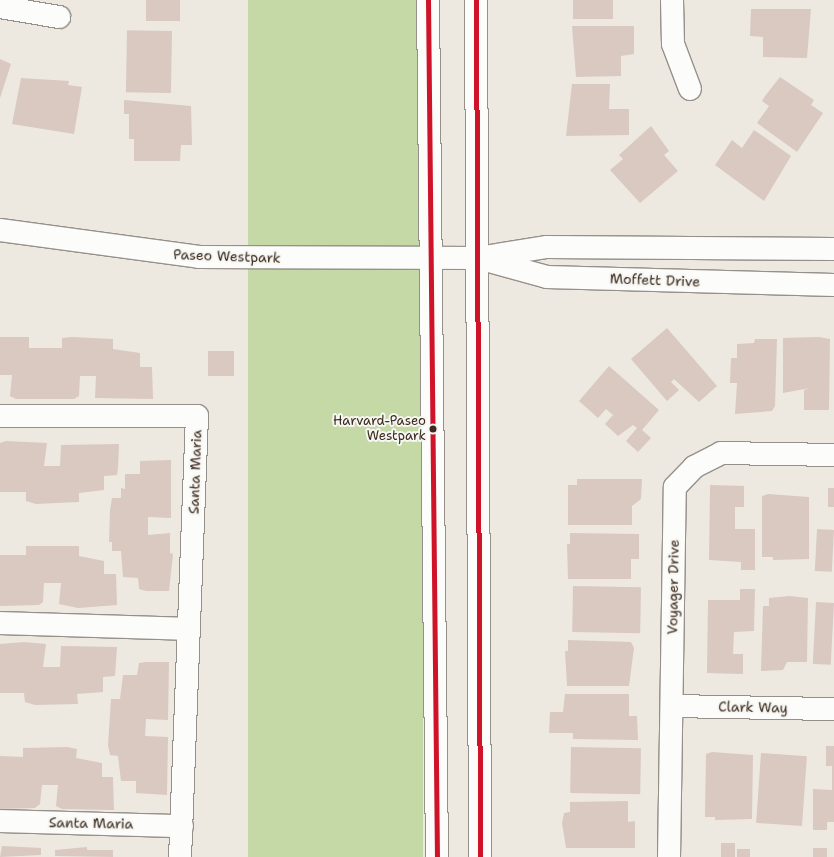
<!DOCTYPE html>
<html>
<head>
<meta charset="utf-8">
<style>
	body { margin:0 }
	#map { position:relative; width:834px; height:857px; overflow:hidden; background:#ede9e1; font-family:"Shantell Sans",sans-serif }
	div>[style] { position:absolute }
	.green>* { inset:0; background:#c5d9a6; transform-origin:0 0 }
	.building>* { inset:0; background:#d9c9c1; transform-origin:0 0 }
	.roads { filter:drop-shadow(1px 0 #96908a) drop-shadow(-1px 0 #96908a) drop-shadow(0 1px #96908a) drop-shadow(0 -1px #96908a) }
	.street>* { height:22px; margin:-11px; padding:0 11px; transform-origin:11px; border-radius:11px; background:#fcfcfa }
	.secondary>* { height:22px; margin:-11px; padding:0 11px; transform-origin:11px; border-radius:11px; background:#fcfcfa }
	.bus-1>* { height:5px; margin:-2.5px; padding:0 2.5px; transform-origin:2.5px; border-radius:2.5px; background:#cf1429 }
	.dots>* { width:11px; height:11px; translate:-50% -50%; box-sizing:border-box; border:2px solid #f6f6f2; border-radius:50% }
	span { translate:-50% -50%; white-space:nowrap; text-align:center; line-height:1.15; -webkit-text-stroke:4px #f6f6f2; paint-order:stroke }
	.bus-label { font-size:13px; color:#3b2a1e }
	.right { translate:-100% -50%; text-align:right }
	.street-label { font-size:14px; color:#3b2a1e }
</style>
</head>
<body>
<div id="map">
	<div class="green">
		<i style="left:248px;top:0;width:175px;height:857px"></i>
	</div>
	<div class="building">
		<i style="left:146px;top:0;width:34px;height:21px"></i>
		<i style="left:573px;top:0;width:40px;height:19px"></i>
		<i style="clip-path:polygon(751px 9px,811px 9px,807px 58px,763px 57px,763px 37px,750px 36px)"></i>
		<i style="clip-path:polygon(572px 26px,634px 26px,634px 54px,621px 56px,621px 76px,576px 77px)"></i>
		<i style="left:172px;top:31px;width:62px;height:45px;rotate:91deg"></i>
		<i style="clip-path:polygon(0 59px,11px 64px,0 98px)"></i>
		<i style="clip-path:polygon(780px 77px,814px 100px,811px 105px,823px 113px,797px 152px,757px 123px,769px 106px,762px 101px,765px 96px)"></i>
		<i style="clip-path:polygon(21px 78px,69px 81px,68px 85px,82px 87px,74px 134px,12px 124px)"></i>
		<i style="clip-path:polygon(572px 84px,610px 84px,609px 109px,629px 109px,629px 135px,566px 136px)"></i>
		<i style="clip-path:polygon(124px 100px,191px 106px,192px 145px,181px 145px,180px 161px,134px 161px,134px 139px,129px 139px,129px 114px,124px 114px)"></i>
		<i style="clip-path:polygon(651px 126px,669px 151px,664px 155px,678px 171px,640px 203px,610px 170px,623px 159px,619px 155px)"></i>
		<i style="clip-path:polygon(754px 130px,791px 156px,764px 201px,715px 165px,732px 140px,742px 148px)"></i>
		<i style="clip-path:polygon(667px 328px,717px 386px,699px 402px,674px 379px,671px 382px,679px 390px,667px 401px,631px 359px)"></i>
		<i style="clip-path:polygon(0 337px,29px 337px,29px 348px,62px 348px,62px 338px,72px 337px,113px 339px,113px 349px,140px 353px,140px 367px,152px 367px,153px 399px,95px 398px,96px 376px,80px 376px,79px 396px,74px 399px,16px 399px,10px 396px,12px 375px,0 375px)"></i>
		<i style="clip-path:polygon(819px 337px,830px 339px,829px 410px,804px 410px,804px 390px,810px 388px,783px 393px,783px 338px)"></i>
		<i style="clip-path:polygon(755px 339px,777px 339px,775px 406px,772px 411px,735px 414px,737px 383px,730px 383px,731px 358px,737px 358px,737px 344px,754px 343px)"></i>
		<i style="left:208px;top:351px;width:26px;height:25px"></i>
		<i style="clip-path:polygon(609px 366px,659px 410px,642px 430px,651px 438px,638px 452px,626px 441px,637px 428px,633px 425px,618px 436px,605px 424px,613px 415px,606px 409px,598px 418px,579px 401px)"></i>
		<i style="clip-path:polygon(6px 441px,47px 443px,44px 466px,60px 466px,61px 445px,119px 444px,118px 468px,117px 475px,104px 476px,104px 490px,79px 493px,79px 502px,36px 504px,26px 501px,26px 492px,0 492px,0 443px)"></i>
		<i style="clip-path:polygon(171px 460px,171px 518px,148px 517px,148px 535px,170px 533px,170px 553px,173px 554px,169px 591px,146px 591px,139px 589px,138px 578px,123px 577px,121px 551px,112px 551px,112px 542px,109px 542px,110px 510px,112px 498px,121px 498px,121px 488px,125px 489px,125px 474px,140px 474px,140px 461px)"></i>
		<i style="clip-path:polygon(577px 479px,642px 479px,641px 499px,632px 506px,632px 525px,568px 525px,568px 485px,577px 485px)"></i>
		<i style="clip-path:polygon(710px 485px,744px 486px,744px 507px,735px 507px,735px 529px,755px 529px,755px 570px,741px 570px,741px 562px,709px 560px)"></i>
		<i style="left:828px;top:488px;width:6px;height:19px"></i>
		<i style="clip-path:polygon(768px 494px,809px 497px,809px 559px,773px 560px,773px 557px,762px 557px,762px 496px)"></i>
		<i style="left:817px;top:529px;width:17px;height:42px;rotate:3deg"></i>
		<i style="clip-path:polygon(570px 533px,639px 534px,639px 559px,631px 559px,631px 579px,568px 579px,567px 544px,570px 544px)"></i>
		<i style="clip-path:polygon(26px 546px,79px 546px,79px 556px,104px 561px,104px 574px,116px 574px,117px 605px,78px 608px,59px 604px,61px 583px,44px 583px,43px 602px,39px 605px,0 606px,0 555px,26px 555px)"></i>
		<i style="left:573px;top:586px;width:68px;height:46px;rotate:1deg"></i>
		<i style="clip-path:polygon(740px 589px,755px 589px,754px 631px,734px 632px,733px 654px,743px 654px,743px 674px,707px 673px,708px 600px,740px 600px)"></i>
		<i style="clip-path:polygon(789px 596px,808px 598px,807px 662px,787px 662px,783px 670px,761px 671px,763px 606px,769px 606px,769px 598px)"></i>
		<i style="left:816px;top:602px;width:18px;height:62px;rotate:3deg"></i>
		<i style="clip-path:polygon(568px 640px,631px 642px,634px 648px,629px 686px,567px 686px,565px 651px,568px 651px)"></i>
		<i style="clip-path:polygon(24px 642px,46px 644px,43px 667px,60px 667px,61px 646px,117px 647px,115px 676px,103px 677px,103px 692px,77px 694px,78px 704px,35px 705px,25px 702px,24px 693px,0 693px,0 644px)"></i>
		<i style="clip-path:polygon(146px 662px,169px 662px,168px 720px,146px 719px,145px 736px,168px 737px,167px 795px,136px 793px,136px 781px,121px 781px,118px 756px,110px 755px,108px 745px,111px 699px,120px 699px,123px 675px,137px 675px,139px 663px)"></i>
		<i style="clip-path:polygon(565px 694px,629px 694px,629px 716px,637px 716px,638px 740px,573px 739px,573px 733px,549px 733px,550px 712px,563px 712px)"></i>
		<i style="clip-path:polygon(826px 746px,834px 746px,834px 822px,827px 822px,827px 830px,813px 830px,813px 789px,832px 790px,832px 766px,826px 766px)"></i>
		<i style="clip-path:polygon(67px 747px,77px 749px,76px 758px,102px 763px,102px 777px,113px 777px,114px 810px,62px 809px,56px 806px,58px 785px,42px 785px,40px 804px,35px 808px,0 809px,0 756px,23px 757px,23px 748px)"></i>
		<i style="left:571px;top:747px;width:70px;height:46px;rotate:1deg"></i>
		<i style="clip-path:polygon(712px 752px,753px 755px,752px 819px,715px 820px,715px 817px,705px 817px,706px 754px)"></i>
		<i style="left:761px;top:753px;width:46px;height:70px;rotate:4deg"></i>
		<i style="clip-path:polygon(628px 801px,628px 822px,635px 821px,635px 848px,566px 848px,562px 823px,564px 813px,570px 812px,570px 802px)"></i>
		<i style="left:721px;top:843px;width:14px;height:14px"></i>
		<i style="clip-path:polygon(2px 846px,41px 848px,41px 855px,0 857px)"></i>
		<i style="clip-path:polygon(87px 847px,87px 850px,113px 850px,113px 857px,55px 856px,55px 850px)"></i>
		<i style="left:813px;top:848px;width:14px;height:9px"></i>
		<i style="left:737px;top:849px;width:13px;height:8px"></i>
	</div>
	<div class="roads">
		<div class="street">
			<i style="left:672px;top:0;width:44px;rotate:88.7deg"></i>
			<i style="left:673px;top:44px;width:48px;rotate:69.3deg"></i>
			<i style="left:0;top:7px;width:60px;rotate:9.6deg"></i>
			<i style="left:0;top:416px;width:197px"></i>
			<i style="left:197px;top:416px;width:441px;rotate:92.2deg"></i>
			<i style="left:0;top:623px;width:189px;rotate:1.8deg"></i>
			<i style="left:672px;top:706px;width:162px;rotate:1.1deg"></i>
			<i style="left:0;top:821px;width:182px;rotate:1.6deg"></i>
			<i style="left:669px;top:857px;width:370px;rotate:-89.1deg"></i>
			<i style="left:675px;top:487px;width:28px;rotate:-46deg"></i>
			<i style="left:694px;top:467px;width:30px;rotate:-27deg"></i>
			<i style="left:721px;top:453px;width:113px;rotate:1deg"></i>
		</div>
		<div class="secondary">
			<i style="left:428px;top:0;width:857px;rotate:89.4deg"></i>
			<i style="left:476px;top:0;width:857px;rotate:89.73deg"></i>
			<i style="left:0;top:230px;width:201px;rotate:7.7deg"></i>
			<i style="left:199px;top:257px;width:279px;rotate:0.2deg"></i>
			<i style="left:478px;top:258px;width:70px;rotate:-9.1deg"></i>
			<i style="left:547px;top:247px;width:287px;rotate:0.4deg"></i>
			<i style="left:485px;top:260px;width:64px;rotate:15.3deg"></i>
			<i style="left:547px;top:277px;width:287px;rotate:1.6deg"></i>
		</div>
	</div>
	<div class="bus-1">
		<i style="left:428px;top:0;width:857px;rotate:89.4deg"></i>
		<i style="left:476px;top:0;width:857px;rotate:89.73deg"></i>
	</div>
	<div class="dots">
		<i style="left:433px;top:429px;background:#3b2a1e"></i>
	</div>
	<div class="bus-label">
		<span class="right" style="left:426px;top:429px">Harvard-Paseo<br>Westpark</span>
	</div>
	<div class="street-label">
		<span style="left:227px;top:256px;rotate:2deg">Paseo Westpark</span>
		<span style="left:655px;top:280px;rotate:2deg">Moffett Drive</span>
		<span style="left:195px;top:472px;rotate:-88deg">Santa Maria</span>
		<span style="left:673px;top:587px;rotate:-89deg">Voyager Drive</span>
		<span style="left:753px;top:707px;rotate:1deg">Clark Way</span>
		<span style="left:91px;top:823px;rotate:1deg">Santa Maria</span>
	</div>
</div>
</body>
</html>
